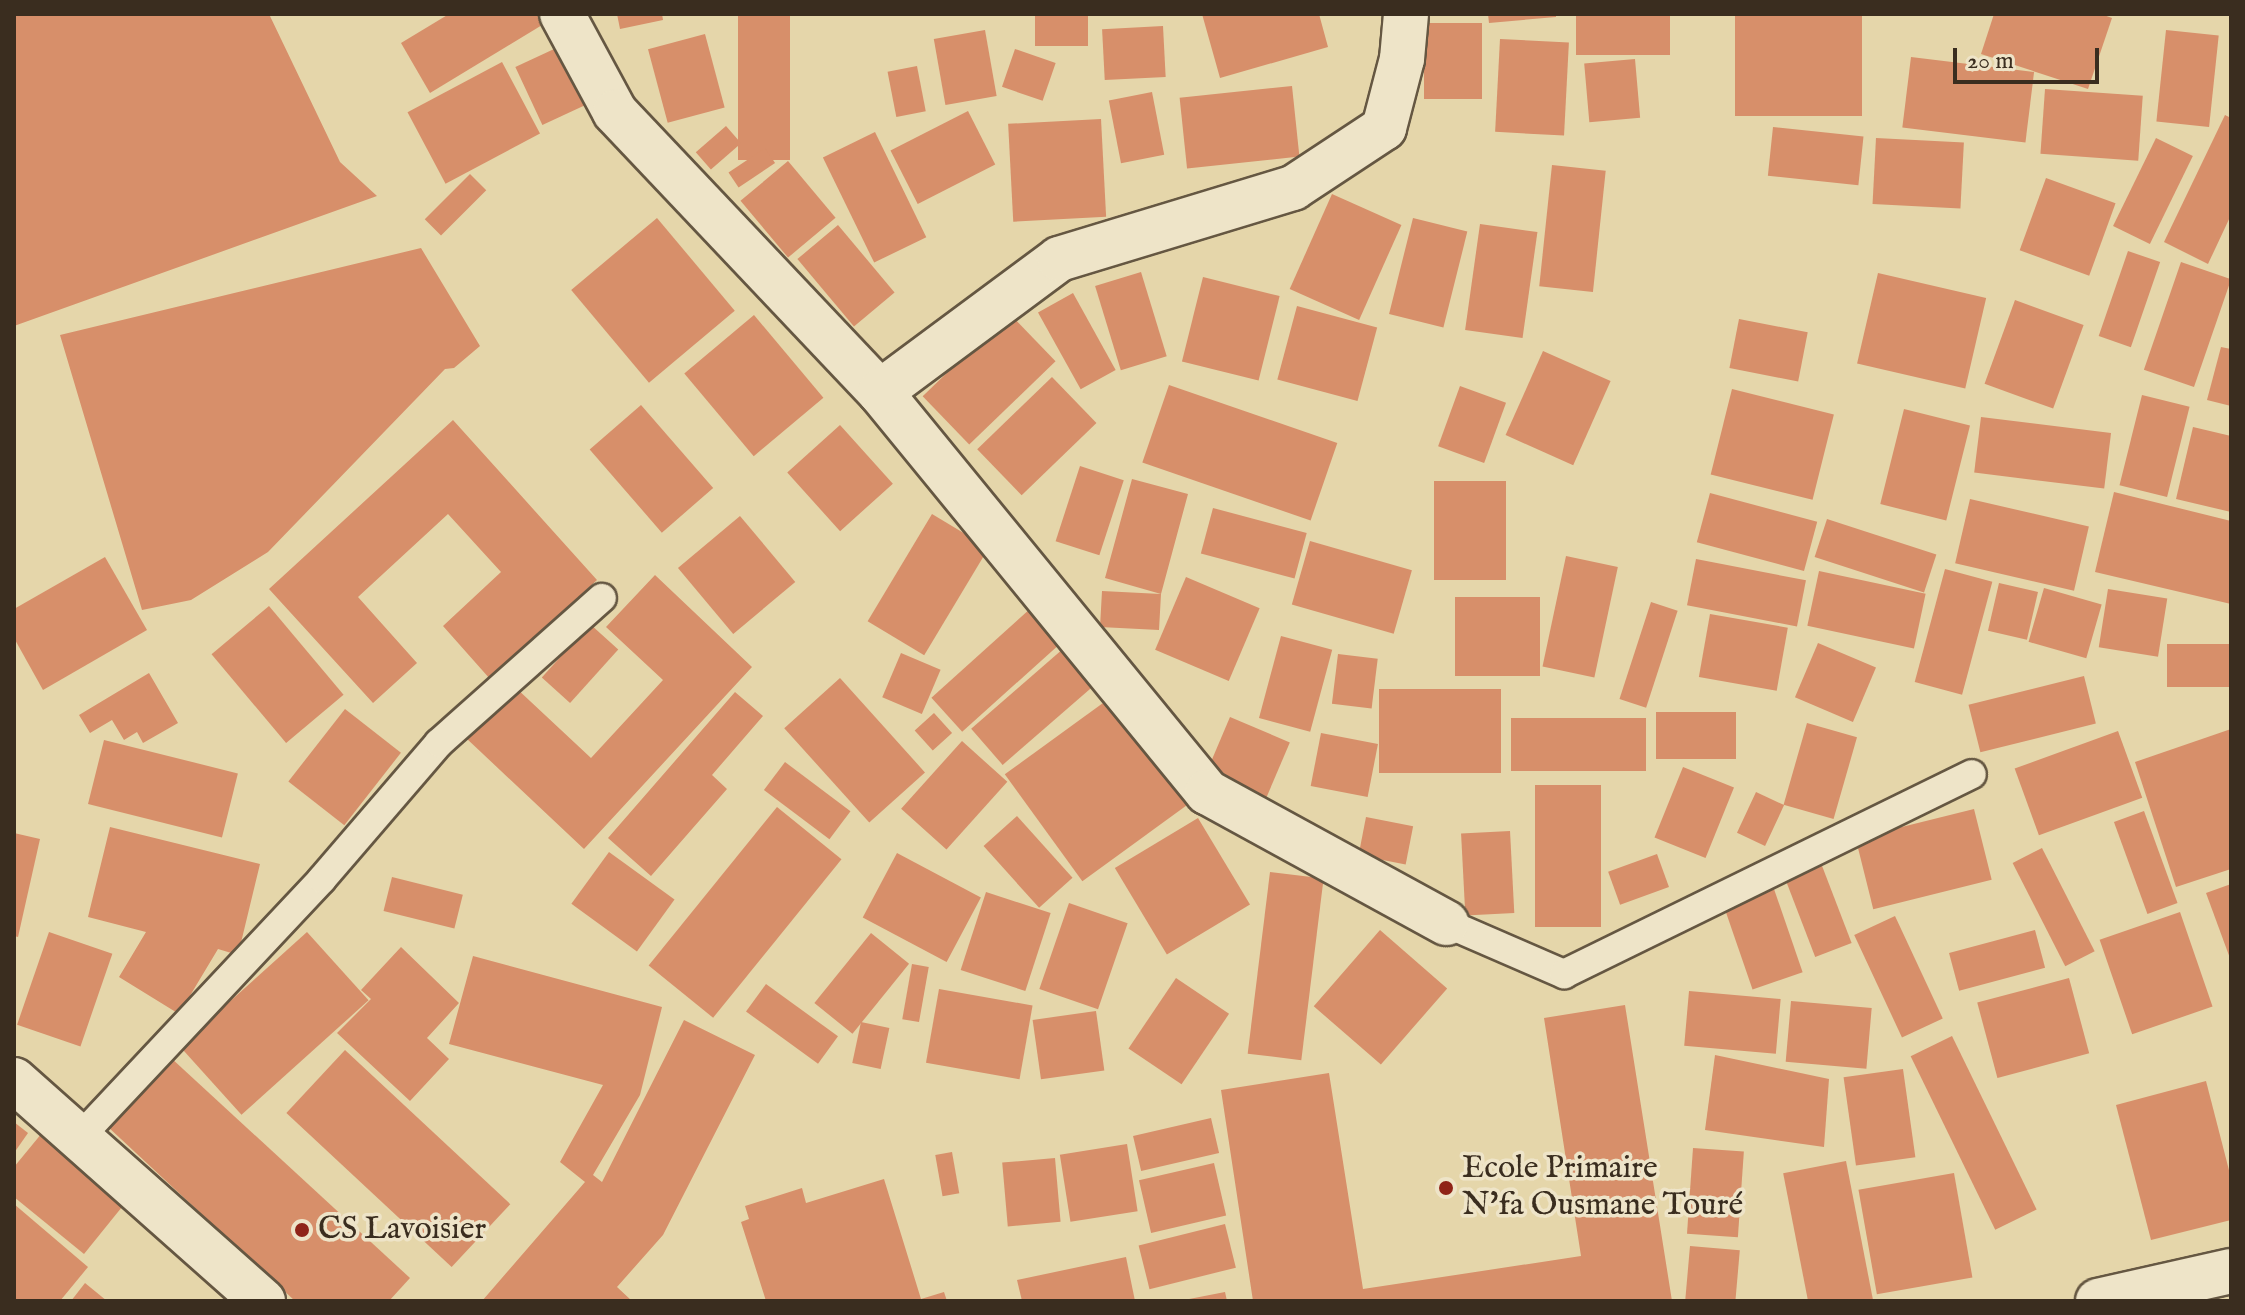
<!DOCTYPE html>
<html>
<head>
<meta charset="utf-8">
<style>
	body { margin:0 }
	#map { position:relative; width:2245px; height:1315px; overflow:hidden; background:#e5d6aa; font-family:"IM FELL English",serif }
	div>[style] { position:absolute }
	.building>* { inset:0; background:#d78f6a; transform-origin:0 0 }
	.roads { filter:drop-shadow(2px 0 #655742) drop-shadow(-2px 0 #655742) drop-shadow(0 2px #655742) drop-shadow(0 -2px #655742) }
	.service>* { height:28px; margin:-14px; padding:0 14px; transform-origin:14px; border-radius:14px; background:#eee4c8 }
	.minor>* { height:44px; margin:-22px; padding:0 22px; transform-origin:22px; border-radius:22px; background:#eee4c8 }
	.dots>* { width:22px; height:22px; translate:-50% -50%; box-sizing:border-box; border:4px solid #eee4c8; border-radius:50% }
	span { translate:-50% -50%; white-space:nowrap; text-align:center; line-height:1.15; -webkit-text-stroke:7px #eee4c8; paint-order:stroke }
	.poi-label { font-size:32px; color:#3a2d1f }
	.left { translate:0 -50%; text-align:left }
	.frame { position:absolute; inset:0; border:16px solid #3a2d1f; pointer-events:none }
	.scale { position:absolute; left:1953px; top:48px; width:146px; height:36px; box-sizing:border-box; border:4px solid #3a2d1f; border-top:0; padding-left:10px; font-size:24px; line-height:28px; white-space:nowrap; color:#3a2d1f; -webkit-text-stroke:6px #eee4c8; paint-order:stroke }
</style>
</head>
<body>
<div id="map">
	<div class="building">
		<i style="clip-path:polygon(14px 14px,269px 14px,340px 162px,377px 196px,14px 326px)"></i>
		<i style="clip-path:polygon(449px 14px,548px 14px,552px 19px,430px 93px,401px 43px)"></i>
		<i style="clip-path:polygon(617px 14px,662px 14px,663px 20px,620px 29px)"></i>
		<i style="left:738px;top:14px;width:52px;height:146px"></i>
		<i style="left:1035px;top:14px;width:53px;height:32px"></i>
		<i style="clip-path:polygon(1202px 14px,1319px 14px,1328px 47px,1220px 78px)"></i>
		<i style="clip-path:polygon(1488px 14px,1556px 14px,1556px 17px,1489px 23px)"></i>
		<i style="left:1576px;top:14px;width:94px;height:41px"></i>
		<i style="left:1735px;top:14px;width:127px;height:102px"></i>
		<i style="clip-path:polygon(1994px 14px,2101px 14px,2112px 18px,2088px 89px,1981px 54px)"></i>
		<i style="left:1424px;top:23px;width:58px;height:76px"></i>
		<i style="left:1163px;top:26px;width:51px;height:61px;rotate:87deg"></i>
		<i style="left:985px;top:30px;width:67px;height:52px;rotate:80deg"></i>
		<i style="left:2166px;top:30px;width:53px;height:92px;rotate:6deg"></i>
		<i style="left:705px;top:34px;width:76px;height:59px;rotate:75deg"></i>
		<i style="left:1500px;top:39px;width:69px;height:93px;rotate:3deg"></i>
		<i style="left:567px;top:43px;width:64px;height:57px;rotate:65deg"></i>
		<i style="left:1015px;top:49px;width:43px;height:40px;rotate:19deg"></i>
		<i style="left:1911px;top:57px;width:124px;height:71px;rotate:7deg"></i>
		<i style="left:1635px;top:59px;width:59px;height:51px;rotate:85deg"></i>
		<i style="left:502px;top:62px;width:81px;height:107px;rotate:62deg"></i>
		<i style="left:917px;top:66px;width:46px;height:30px;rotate:79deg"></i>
		<i style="left:1292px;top:86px;width:71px;height:113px;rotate:84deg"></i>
		<i style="left:2045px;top:89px;width:98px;height:65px;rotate:4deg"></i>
		<i style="left:1152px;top:92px;width:64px;height:44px;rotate:79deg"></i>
		<i style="left:968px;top:111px;width:60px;height:87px;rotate:63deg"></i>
		<i style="clip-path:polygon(2225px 115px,2231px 118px,2231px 215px,2208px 264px,2164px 242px)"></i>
		<i style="left:1101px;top:119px;width:98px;height:93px;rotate:87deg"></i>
		<i style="left:726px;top:126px;width:23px;height:40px;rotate:49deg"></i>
		<i style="left:1773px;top:127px;width:91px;height:49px;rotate:6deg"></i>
		<i style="left:875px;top:132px;width:117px;height:58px;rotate:64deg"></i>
		<i style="left:1876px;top:138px;width:88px;height:66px;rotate:3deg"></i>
		<i style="left:2156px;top:138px;width:41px;height:98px;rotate:26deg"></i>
		<i style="left:765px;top:148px;width:18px;height:44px;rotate:56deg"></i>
		<i style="left:788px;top:161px;width:74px;height:62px;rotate:50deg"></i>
		<i style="left:1552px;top:165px;width:54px;height:122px;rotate:6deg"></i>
		<i style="left:470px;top:174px;width:23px;height:64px;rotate:45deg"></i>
		<i style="left:2046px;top:178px;width:74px;height:77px;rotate:20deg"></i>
		<i style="left:1332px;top:194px;width:76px;height:104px;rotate:24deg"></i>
		<i style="left:657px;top:218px;width:121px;height:112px;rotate:50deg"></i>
		<i style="left:1413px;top:218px;width:56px;height:99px;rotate:14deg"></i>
		<i style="left:1480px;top:224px;width:58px;height:107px;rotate:8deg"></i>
		<i style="left:838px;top:225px;width:88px;height:53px;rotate:50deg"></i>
		<i style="clip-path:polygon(421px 248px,480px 346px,454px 368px,445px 369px,268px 552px,191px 600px,142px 610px,60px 335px)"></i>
		<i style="left:2128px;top:251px;width:34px;height:90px;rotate:19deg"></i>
		<i style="left:2181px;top:262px;width:53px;height:114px;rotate:19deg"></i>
		<i style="left:1141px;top:272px;width:88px;height:48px;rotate:73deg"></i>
		<i style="left:1878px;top:273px;width:111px;height:93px;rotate:13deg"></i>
		<i style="left:1203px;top:277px;width:79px;height:87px;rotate:14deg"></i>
		<i style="left:1073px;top:293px;width:88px;height:40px;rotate:61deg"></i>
		<i style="left:2015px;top:300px;width:73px;height:89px;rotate:20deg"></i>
		<i style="left:1297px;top:306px;width:83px;height:76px;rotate:15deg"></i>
		<i style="left:1009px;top:313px;width:67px;height:120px;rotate:46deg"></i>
		<i style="left:754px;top:315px;width:108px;height:91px;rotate:50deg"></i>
		<i style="left:1739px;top:319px;width:70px;height:50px;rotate:11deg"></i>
		<i style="clip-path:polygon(2221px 347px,2231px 349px,2231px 406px,2207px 400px)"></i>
		<i style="left:1543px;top:351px;width:74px;height:92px;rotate:24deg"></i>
		<i style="left:1052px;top:377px;width:64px;height:104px;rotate:46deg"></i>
		<i style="left:1169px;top:385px;width:178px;height:82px;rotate:19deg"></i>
		<i style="left:1460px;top:386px;width:49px;height:64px;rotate:20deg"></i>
		<i style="left:1732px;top:389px;width:105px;height:88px;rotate:14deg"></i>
		<i style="left:2142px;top:395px;width:49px;height:93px;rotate:14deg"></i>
		<i style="left:641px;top:405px;width:110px;height:68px;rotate:49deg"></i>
		<i style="left:1904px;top:409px;width:68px;height:98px;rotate:14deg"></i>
		<i style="left:1981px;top:417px;width:131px;height:56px;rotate:7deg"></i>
		<i style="clip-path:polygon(453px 420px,597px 580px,490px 679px,443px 626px,501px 572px,448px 514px,358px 597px,417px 663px,373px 703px,269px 589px)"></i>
		<i style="left:840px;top:425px;width:79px;height:71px;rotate:48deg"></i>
		<i style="clip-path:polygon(2193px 427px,2231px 436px,2231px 512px,2176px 499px)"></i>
		<i style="left:1080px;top:466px;width:46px;height:79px;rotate:18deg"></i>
		<i style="clip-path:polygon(1132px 479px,1188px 494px,1161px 594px,1159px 630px,1100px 627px,1102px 591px,1161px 594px,1105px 578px)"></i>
		<i style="left:1434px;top:481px;width:72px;height:99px"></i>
		<i style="clip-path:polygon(2114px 492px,2231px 521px,2231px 604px,2095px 572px)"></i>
		<i style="left:1710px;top:493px;width:111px;height:51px;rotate:15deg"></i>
		<i style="left:1970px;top:499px;width:122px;height:66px;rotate:13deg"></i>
		<i style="left:1213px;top:508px;width:97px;height:47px;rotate:15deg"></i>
		<i style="left:932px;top:514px;width:66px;height:125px;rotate:31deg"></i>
		<i style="left:740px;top:516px;width:86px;height:81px;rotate:50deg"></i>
		<i style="left:1827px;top:519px;width:115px;height:40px;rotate:18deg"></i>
		<i style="left:1310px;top:541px;width:106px;height:66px;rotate:16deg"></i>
		<i style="left:1566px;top:556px;width:53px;height:113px;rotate:12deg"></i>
		<i style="clip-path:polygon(105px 557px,147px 630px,43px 690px,14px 638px,14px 609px)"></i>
		<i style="left:1696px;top:559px;width:112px;height:47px;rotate:11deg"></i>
		<i style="left:1945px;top:569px;width:49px;height:117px;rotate:15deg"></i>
		<i style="left:1819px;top:571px;width:109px;height:56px;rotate:12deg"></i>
		<i style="clip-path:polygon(655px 575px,752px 667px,584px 849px,466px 738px,515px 687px,591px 758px,663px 680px,606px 627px)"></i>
		<i style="left:1186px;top:577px;width:80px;height:79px;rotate:23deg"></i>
		<i style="left:1999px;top:583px;width:40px;height:49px;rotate:13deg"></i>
		<i style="left:2044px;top:588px;width:60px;height:56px;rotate:16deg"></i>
		<i style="left:2108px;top:589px;width:60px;height:59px;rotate:9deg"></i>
		<i style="left:1455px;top:597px;width:85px;height:79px"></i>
		<i style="left:1651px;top:602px;width:28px;height:102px;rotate:18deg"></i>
		<i style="left:269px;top:606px;width:116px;height:75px;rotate:50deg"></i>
		<i style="left:1031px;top:608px;width:46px;height:134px;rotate:48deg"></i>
		<i style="left:1710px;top:614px;width:79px;height:64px;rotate:10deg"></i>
		<i style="left:590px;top:624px;width:38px;height:72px;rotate:42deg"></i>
		<i style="left:1281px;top:636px;width:53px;height:85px;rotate:15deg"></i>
		<i style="left:1818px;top:643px;width:63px;height:59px;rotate:23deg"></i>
		<i style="left:2231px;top:644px;width:43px;height:64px;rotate:90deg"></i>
		<i style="left:1064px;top:648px;width:48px;height:123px;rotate:49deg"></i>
		<i style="left:901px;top:653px;width:43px;height:48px;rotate:23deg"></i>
		<i style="left:1338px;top:654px;width:40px;height:50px;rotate:7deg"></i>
		<i style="clip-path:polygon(149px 673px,178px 723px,143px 743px,137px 732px,124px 740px,112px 720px,90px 733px,79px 715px)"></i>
		<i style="left:2084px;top:676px;width:49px;height:119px;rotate:76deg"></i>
		<i style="left:840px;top:678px;width:127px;height:75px;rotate:48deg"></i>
		<i style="left:1379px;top:689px;width:122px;height:84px"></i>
		<i style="clip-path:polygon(735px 692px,763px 716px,712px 775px,727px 789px,651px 876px,608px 838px)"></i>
		<i style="left:1114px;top:695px;width:132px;height:135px;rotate:54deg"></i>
		<i style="left:345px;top:709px;width:71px;height:92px;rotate:38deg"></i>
		<i style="left:1656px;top:712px;width:80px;height:47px"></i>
		<i style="left:934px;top:713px;width:27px;height:26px;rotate:48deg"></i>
		<i style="left:1230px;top:717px;width:65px;height:61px;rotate:23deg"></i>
		<i style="left:1646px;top:718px;width:53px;height:135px;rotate:90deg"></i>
		<i style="left:1807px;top:723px;width:52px;height:85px;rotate:16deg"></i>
		<i style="clip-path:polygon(2231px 729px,2231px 869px,2176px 887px,2135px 762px)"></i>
		<i style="left:2118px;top:731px;width:71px;height:110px;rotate:70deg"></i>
		<i style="left:1321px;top:733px;width:58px;height:54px;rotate:11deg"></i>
		<i style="left:104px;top:740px;width:138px;height:66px;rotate:14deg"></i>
		<i style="left:962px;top:741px;width:61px;height:91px;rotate:42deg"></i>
		<i style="left:785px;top:762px;width:82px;height:35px;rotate:37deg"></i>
		<i style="left:1683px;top:767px;width:55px;height:76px;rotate:22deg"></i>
		<i style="left:1535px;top:785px;width:66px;height:142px"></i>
		<i style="left:1756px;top:792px;width:31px;height:45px;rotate:25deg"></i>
		<i style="left:777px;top:807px;width:83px;height:204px;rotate:39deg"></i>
		<i style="left:1974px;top:809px;width:73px;height:122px;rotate:76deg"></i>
		<i style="left:2144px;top:811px;width:98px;height:32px;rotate:70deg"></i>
		<i style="left:1017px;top:816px;width:83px;height:45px;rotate:48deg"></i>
		<i style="left:1366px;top:817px;width:48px;height:39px;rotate:11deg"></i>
		<i style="left:1198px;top:818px;width:101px;height:97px;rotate:59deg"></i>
		<i style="clip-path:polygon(110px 827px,260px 864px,238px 955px,218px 949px,179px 1014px,119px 977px,146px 932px,88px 917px)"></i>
		<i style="left:1510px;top:831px;width:82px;height:49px;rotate:87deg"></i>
		<i style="clip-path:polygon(14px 833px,40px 839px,18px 937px,14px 936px)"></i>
		<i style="left:2042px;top:848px;width:116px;height:33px;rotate:63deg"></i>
		<i style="left:609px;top:852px;width:81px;height:64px;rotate:36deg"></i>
		<i style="left:897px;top:853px;width:95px;height:73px;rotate:28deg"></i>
		<i style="left:1657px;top:854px;width:35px;height:52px;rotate:70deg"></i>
		<i style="left:1819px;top:858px;width:91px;height:39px;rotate:69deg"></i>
		<i style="left:1270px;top:872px;width:54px;height:183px;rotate:7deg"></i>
		<i style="left:392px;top:877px;width:73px;height:35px;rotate:14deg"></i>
		<i style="clip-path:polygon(2231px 884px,2231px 961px,2206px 893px)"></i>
		<i style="left:1774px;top:889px;width:88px;height:53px;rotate:71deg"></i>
		<i style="left:986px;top:892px;width:68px;height:82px;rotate:18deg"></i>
		<i style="left:1069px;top:903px;width:62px;height:91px;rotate:19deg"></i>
		<i style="left:2180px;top:912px;width:100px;height:85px;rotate:71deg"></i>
		<i style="left:1895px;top:916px;width:113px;height:45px;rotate:65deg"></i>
		<i style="left:1380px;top:930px;width:89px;height:101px;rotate:41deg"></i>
		<i style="left:2035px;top:930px;width:39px;height:89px;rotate:75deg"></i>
		<i style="left:49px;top:932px;width:67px;height:98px;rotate:19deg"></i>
		<i style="left:307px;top:932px;width:92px;height:171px;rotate:48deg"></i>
		<i style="left:871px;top:933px;width:49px;height:90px;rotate:39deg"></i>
		<i style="clip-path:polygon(401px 947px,459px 1003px,427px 1038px,449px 1059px,410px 1101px,337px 1033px,371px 999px,361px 990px)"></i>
		<i style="clip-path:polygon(473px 956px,662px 1007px,640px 1095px,593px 1175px,602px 1182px,684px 1020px,755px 1055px,663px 1235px,617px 1287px,632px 1301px,482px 1301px,585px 1182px,560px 1162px,603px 1085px,449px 1044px)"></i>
		<i style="left:912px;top:964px;width:17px;height:56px;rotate:10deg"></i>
		<i style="left:1176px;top:978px;width:64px;height:85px;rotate:34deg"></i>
		<i style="left:2069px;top:978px;width:78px;height:95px;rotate:75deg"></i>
		<i style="left:766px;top:984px;width:89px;height:34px;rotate:36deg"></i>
		<i style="left:939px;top:989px;width:95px;height:75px;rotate:10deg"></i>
		<i style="left:1689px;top:991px;width:92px;height:55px;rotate:5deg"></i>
		<i style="left:1791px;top:1001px;width:81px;height:61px;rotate:5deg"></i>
		<i style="clip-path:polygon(1625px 1005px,1672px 1301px,1253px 1301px,1221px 1090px,1329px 1073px,1363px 1289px,1581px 1256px,1544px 1018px)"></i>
		<i style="left:1096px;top:1011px;width:60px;height:64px;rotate:82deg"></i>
		<i style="left:861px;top:1022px;width:29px;height:42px;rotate:12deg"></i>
		<i style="left:1952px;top:1036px;width:193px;height:46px;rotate:64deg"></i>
		<i style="left:345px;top:1050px;width:226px;height:86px;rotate:43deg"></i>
		<i style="clip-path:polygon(1715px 1055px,1829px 1079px,1824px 1147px,1705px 1130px)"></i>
		<i style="clip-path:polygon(170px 1057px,410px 1278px,389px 1301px,295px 1301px,107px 1126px)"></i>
		<i style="left:1903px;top:1069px;width:89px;height:60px;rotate:82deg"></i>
		<i style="clip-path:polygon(2206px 1081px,2231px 1178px,2231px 1220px,2151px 1240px,2116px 1105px)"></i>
		<i style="left:1211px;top:1118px;width:36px;height:80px;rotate:77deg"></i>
		<i style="clip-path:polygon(14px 1122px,28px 1133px,14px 1153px)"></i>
		<i style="clip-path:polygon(42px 1133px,126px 1202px,84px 1254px,14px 1197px,14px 1167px)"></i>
		<i style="left:1127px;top:1144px;width:68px;height:68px;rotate:81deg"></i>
		<i style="left:1693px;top:1148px;width:51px;height:86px;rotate:4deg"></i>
		<i style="left:952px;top:1152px;width:42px;height:17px;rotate:80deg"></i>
		<i style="left:1055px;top:1158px;width:64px;height:53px;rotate:85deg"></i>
		<i style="left:1846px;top:1161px;width:141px;height:64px;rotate:79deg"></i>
		<i style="left:1214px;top:1163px;width:54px;height:77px;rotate:77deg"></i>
		<i style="left:1954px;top:1173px;width:106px;height:97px;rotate:80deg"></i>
		<i style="clip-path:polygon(884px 1179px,921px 1299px,944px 1292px,947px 1301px,766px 1301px,741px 1222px,749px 1219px,745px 1206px,802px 1188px,806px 1203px)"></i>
		<i style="clip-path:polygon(14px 1204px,88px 1267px,60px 1301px,14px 1301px)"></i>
		<i style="left:1225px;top:1224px;width:45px;height:89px;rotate:76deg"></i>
		<i style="left:1690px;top:1246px;width:50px;height:55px;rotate:5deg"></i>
		<i style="clip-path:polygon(1126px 1257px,1135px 1301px,1022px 1301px,1017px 1280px)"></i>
		<i style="clip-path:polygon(85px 1283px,107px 1301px,71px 1301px)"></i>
		<i style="clip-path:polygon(1225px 1292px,1227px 1301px,1184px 1301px,1184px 1300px)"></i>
	</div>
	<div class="roads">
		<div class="service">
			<i style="left:1446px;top:923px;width:129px;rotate:23.4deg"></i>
			<i style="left:1564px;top:974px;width:454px;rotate:-26.1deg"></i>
			<i style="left:79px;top:1138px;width:355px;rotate:-46.8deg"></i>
			<i style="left:322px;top:879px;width:179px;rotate:-49.3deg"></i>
			<i style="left:439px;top:743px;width:218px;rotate:-41.7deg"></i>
		</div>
		<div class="minor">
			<i style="left:562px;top:14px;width:111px;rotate:61.6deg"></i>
			<i style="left:615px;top:112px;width:386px;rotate:46.6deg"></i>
			<i style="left:880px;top:392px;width:517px;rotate:50.73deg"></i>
			<i style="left:1207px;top:792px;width:273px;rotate:28.7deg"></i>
			<i style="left:880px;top:392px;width:223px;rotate:-36.6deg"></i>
			<i style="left:1059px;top:259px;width:245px;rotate:-16.9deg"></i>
			<i style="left:1293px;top:188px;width:109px;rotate:-33.4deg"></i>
			<i style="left:1384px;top:128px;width:71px;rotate:-75.4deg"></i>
			<i style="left:1402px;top:59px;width:45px;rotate:-84.9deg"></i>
			<i style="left:14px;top:1080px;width:333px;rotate:41.6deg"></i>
			<i style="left:2098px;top:1301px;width:136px;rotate:-12.7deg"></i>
		</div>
	</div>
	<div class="dots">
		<i style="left:1446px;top:1188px;background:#8f2418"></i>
		<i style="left:302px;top:1230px;background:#8f2418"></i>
	</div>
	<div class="poi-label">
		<span class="left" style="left:1462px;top:1188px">Ecole Primaire<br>N'fa Ousmane Touré</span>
		<span class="left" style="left:318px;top:1230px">CS Lavoisier</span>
	</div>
	<div class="frame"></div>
	<div class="scale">20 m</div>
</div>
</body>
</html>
